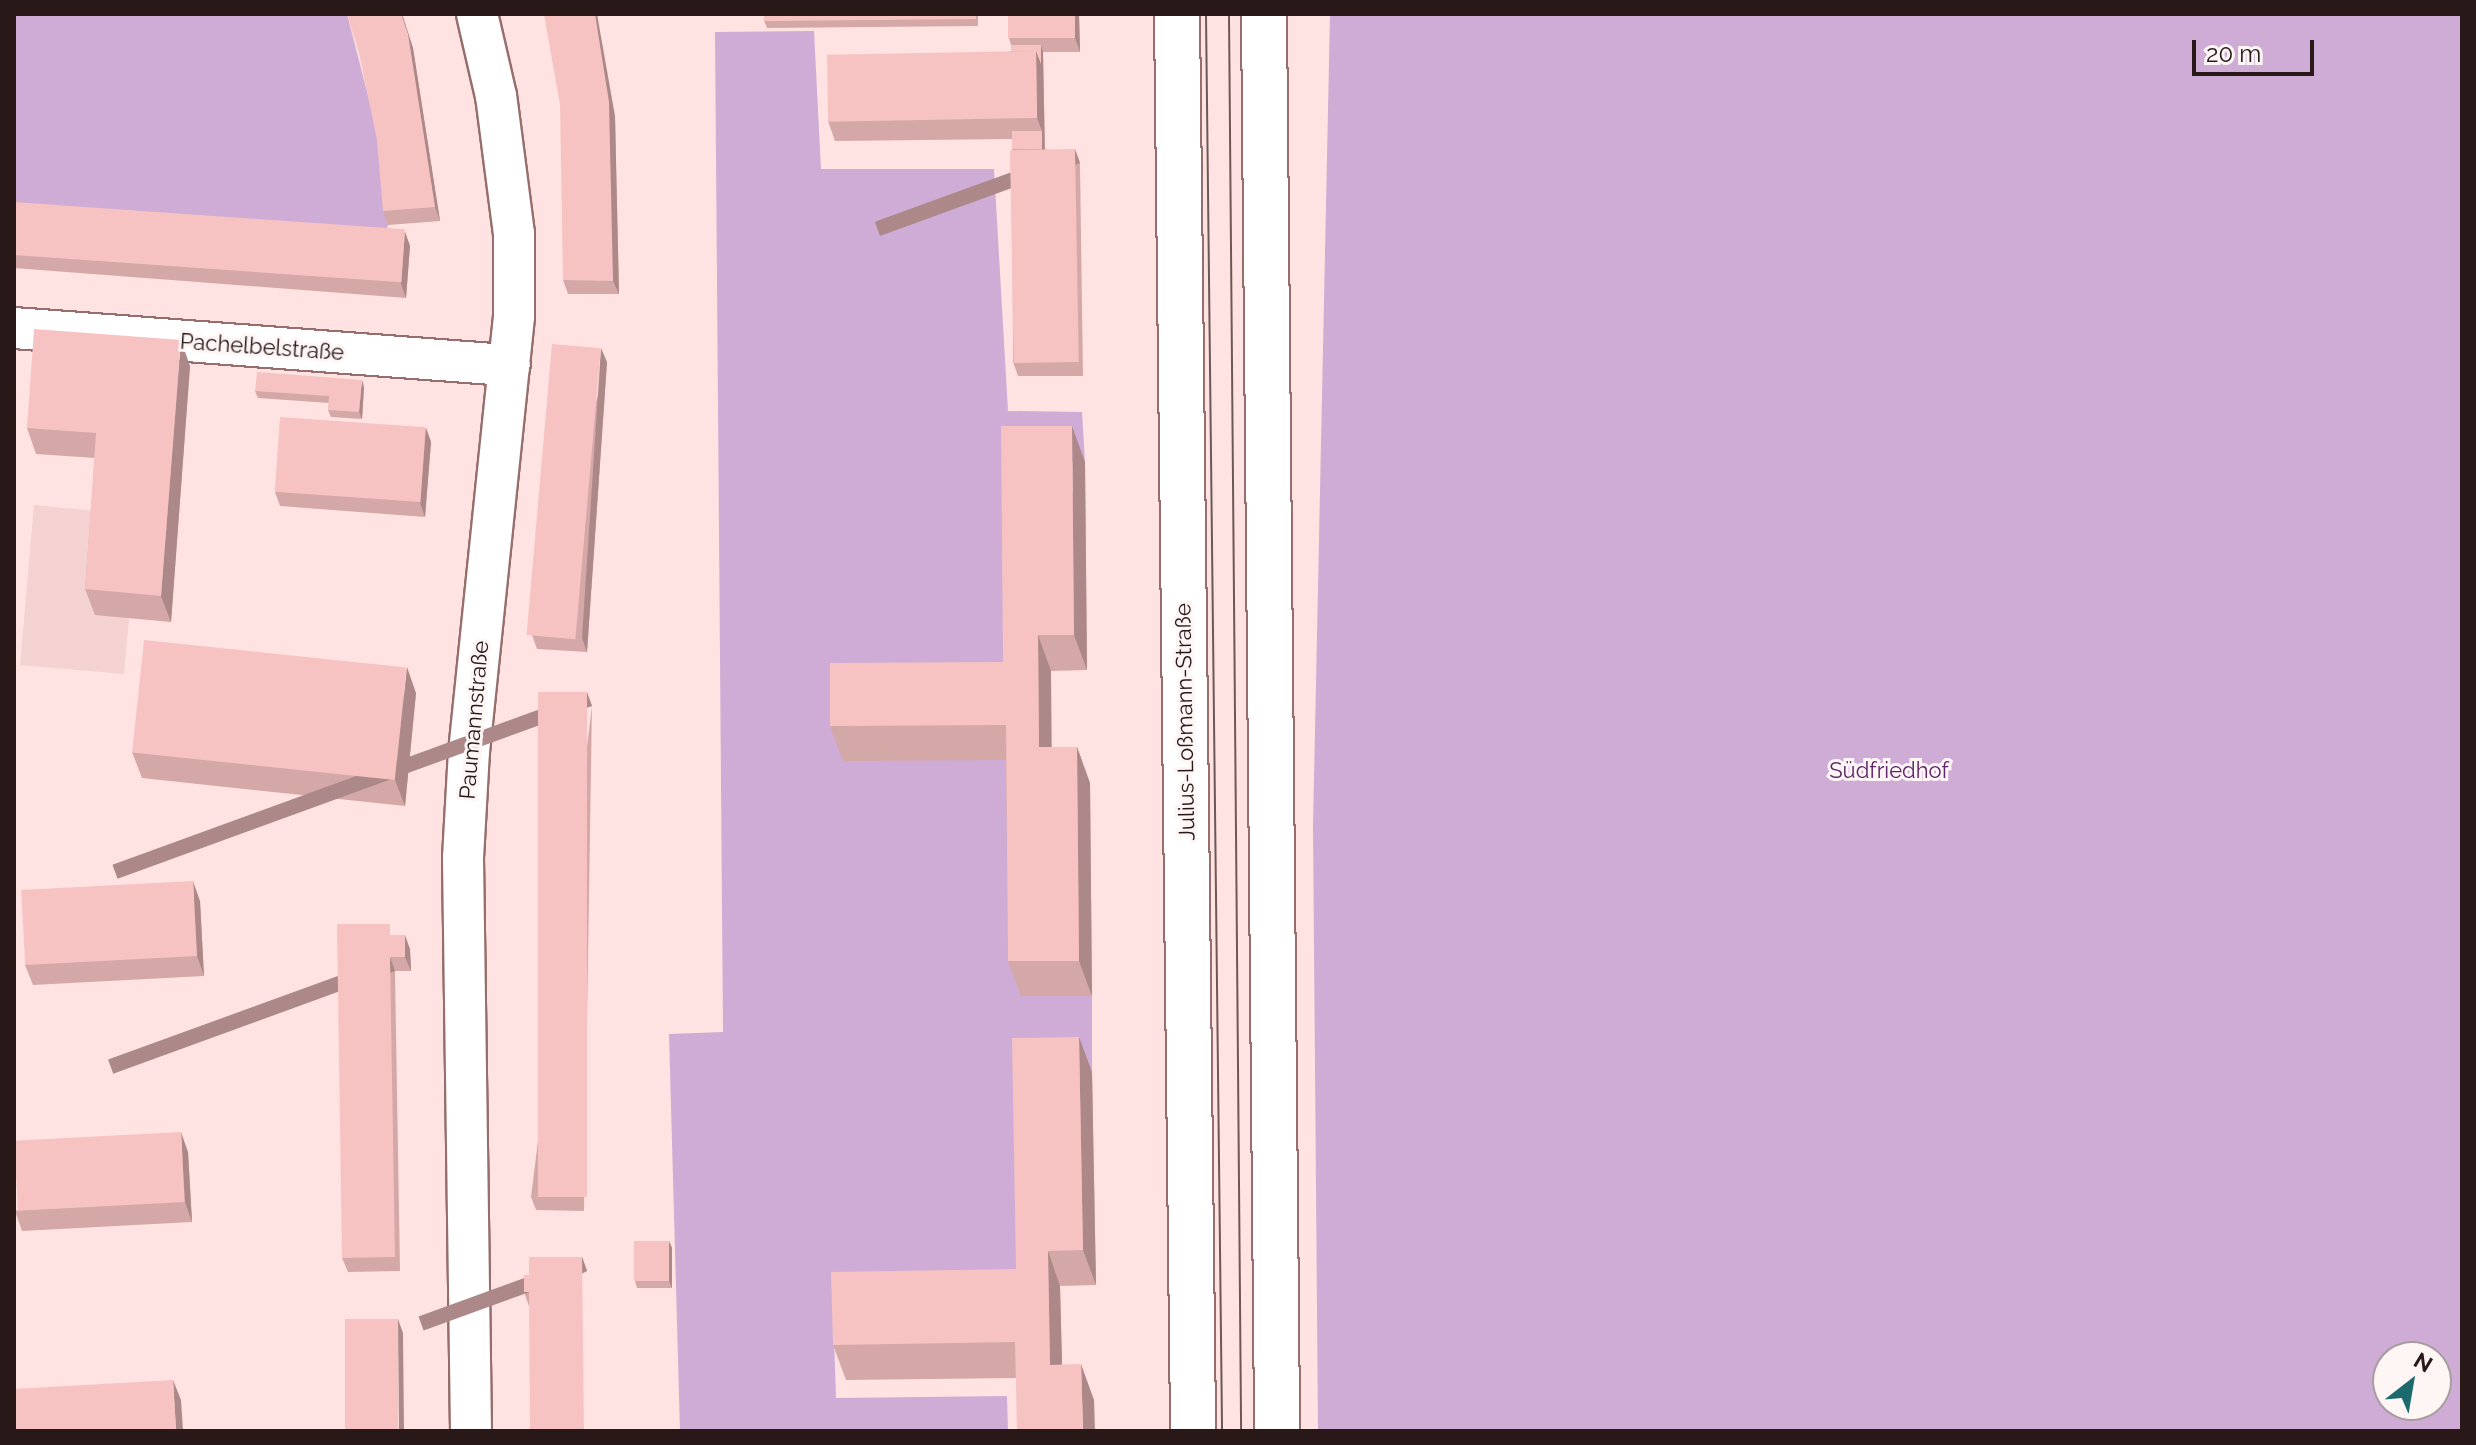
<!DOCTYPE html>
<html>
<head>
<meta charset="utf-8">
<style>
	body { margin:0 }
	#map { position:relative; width:2476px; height:1445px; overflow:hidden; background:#ffe3e2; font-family:Raleway,sans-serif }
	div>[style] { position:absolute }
	.built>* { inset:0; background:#f3d2d1 }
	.green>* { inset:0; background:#ceacd5 }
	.roads { filter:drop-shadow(2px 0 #966e6d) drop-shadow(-2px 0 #966e6d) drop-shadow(0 2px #966e6d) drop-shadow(0 -2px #966e6d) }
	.minor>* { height:40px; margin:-20px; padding:0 20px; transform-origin:20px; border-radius:20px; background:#fff }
	.secondary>* { height:44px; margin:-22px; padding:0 22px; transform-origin:22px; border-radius:22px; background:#fff }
	.tram>* { height:2px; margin:-1px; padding:0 1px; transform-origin:1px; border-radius:1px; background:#6b5857 }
	.wall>* { inset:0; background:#d4a8a7 }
	.shaded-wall>* { inset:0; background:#ac8888; transform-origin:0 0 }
	.building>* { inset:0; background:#f6c3c2; transform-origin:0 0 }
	span { translate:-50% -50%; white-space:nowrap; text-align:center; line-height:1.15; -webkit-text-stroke:6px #fef5f5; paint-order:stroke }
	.street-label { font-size:22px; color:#281818 }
	.park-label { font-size:22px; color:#5f266b }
	.frame { position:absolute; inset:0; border:16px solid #281818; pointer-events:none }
	.north { position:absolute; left:2372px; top:1341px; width:80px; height:80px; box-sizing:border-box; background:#fef5f5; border:2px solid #a89d9d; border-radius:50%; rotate:31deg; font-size:22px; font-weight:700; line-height:32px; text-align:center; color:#281818 }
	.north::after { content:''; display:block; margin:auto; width:28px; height:36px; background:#1d6a6e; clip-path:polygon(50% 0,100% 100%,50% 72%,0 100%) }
	.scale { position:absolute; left:2192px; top:40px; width:122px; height:36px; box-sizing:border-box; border:4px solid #281818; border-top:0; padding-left:10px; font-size:24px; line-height:28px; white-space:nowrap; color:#281818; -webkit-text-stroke:6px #fef5f5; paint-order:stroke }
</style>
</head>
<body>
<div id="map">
	<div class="built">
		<i style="clip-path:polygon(34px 505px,176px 519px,129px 618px,124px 674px,20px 665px)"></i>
	</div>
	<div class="green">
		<i style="clip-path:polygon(14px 14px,347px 14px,383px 154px,388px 225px,385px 238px,14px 211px)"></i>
		<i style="clip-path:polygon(evenodd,1330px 14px,2462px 14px,2462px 1431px,1318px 1431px,1313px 826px,1330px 14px,2388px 1357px,2436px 1357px,2436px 1405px,2388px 1405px,2388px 1357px)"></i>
		<i style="clip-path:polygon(814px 31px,821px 169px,994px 169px,1008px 411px,1082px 412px,1085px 462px,1015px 462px,1022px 996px,1092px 996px,1092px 1072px,1029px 1304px,833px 1307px,836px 1398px,1007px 1396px,1008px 1431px,680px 1431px,669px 1034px,723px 1032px,715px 32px)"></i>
	</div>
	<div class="roads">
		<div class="minor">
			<i style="left:14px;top:328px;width:497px;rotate:4.3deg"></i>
			<i style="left:471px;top:1431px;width:573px;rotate:-90.8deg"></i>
			<i style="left:463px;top:858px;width:106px;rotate:-86.8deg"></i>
			<i style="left:469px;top:752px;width:438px;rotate:-84.1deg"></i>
			<i style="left:514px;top:316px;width:82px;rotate:-90deg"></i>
			<i style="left:514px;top:234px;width:139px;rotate:-97.4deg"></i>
			<i style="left:496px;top:96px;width:84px;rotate:-103deg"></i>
		</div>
		<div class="secondary">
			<i style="left:1177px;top:14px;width:1417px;rotate:89.35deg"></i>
			<i style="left:1264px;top:14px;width:1417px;rotate:89.47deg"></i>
		</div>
	</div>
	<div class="tram">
		<i style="left:1206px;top:14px;width:1417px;rotate:89.35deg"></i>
		<i style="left:1229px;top:14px;width:1417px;rotate:89.51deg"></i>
	</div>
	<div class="wall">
		<i style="clip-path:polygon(402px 14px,413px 48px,440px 221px,388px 225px,383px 211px)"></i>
		<i style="clip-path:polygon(978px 14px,978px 26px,767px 28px,764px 21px)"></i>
		<i style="clip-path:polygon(1008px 14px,1079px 14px,1080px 52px,1043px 52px,1045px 149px,1080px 163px,1083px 376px,1018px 376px,1013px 362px,1012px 139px,835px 141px,828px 121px,1011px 51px,1011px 45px,1009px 38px)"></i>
		<i style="clip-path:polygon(615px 116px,619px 294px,568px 294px,563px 280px)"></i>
		<i style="clip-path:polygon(14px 202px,405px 232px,410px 246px,406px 298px,14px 268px)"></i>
		<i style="clip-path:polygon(607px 362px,587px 652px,537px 649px,532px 635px)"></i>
		<i style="clip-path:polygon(190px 366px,171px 622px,95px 615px,85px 589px,95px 458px,36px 454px,27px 428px)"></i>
		<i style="clip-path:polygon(364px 387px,362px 419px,331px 417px,328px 410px,329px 403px,258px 398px,255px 391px)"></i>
		<i style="clip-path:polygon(426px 428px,431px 442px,425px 517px,280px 506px,275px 492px)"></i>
		<i style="clip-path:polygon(1085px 462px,1087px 670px,1051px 671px,1051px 747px,1077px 747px,1090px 783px,1092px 996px,1021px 996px,1008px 961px,1006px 760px,843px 761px,830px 726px,1003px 662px)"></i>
		<i style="clip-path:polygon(416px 693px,405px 806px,142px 778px,132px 752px)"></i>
		<i style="clip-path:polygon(592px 706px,584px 1211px,536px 1210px,531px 1197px)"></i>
		<i style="clip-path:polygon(200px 901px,204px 976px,33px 985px,25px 965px)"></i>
		<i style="clip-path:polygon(394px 935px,410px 949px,411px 971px,395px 971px,400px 1271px,348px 1272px,342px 1258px)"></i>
		<i style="clip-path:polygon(1092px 1072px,1096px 1285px,1060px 1286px,1062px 1365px,1094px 1400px,1016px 1378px,846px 1380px,833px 1345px,1016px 1269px)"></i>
		<i style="clip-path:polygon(188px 1152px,192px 1222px,22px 1231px,15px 1211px)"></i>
		<i style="clip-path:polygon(669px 1241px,672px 1248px,672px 1288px,637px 1288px,635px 1281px)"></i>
		<i style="clip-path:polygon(582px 1257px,587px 1271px,529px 1306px,524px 1292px,529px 1275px)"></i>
	</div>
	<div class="shaded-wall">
		<i style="clip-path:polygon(402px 14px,413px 48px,440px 221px,435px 207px)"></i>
		<i style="clip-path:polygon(595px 14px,597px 14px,615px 116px,619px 294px,613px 281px)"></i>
		<i style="clip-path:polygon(1075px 14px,1079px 14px,1080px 52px,1075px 38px)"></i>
		<i style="clip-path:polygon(1041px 45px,1043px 52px,1045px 164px,1042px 156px,1042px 131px,1037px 118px,1036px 51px)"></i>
		<i style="left:1075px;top:149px;width:15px;height:213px;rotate:70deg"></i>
		<i style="clip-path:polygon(405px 232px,410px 246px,406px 298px,401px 284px)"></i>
		<i style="clip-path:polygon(181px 340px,190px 366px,171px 622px,161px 596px)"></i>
		<i style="clip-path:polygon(601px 348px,607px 362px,587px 652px,582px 638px)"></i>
		<i style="clip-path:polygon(362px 380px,364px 387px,362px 419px,359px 412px)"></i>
		<i style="clip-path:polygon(1072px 426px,1085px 462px,1087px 670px,1074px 635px)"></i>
		<i style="clip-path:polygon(426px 428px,431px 442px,425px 517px,420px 503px)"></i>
		<i style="clip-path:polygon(1038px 635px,1051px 671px,1052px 783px,1039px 747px)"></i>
		<i style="clip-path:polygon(407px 667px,416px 693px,405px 806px,395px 780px)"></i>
		<i style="left:587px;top:692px;width:15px;height:505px;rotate:70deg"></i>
		<i style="clip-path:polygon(1077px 747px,1090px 783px,1092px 996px,1079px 961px)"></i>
		<i style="clip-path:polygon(193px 881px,200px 901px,204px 976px,197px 956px)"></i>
		<i style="clip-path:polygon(405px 935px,410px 949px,411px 971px,405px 957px)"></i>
		<i style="left:390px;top:957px;width:15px;height:300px;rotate:70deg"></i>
		<i style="clip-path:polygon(1079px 1037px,1092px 1072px,1096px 1285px,1083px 1250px)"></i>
		<i style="clip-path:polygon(181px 1132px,188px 1152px,192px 1222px,185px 1202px)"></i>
		<i style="clip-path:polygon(669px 1241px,672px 1248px,672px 1288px,669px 1281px)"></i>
		<i style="clip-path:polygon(1048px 1251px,1060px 1286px,1063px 1401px,1050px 1365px)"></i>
		<i style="left:582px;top:1257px;width:15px;height:174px;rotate:70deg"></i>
		<i style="clip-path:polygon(398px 1319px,403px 1333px,404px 1431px,399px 1431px)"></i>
		<i style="clip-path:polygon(1081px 1364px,1094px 1400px,1095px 1431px,1083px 1431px)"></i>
		<i style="clip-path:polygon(173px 1380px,181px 1400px,183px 1431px,176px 1431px)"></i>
	</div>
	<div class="building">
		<i style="clip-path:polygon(347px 14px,401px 14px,408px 34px,435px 207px,383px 211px,377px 140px,359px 53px)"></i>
		<i style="clip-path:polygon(544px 14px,595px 14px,609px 102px,613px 281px,563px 280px,560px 105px)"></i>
		<i style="clip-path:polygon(764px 14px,976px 14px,976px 19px,764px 21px)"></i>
		<i style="left:1008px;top:14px;width:67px;height:24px"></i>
		<i style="clip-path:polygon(1011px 45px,1041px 45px,1041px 64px,1036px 51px,1011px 51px)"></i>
		<i style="left:1036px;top:51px;width:67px;height:209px;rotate:89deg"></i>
		<i style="left:1042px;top:131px;width:18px;height:30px;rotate:90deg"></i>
		<i style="left:1075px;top:149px;width:213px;height:65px;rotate:89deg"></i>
		<i style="left:14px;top:202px;width:392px;height:53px;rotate:4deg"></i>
		<i style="clip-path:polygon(34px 329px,181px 340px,161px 596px,85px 589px,96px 433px,27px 428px)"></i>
		<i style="left:552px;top:344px;width:49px;height:292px;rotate:5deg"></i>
		<i style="clip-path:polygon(257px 372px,362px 380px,359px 412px,328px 410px,329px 396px,255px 391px)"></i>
		<i style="left:280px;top:417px;width:146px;height:75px;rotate:4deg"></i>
		<i style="clip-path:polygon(1001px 426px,1072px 426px,1074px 635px,1038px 635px,1039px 747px,1077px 747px,1079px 961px,1008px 961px,1006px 725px,830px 726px,830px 663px,1003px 662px)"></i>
		<i style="left:144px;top:640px;width:264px;height:113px;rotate:6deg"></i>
		<i style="left:538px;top:692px;width:49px;height:505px"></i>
		<i style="left:193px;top:881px;width:75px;height:172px;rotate:87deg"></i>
		<i style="clip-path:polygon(337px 924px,390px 924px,390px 935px,405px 935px,405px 957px,390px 957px,395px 1257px,342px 1258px)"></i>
		<i style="clip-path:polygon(1079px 1037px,1083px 1250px,1048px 1251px,1050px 1365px,1081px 1364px,1083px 1431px,1017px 1431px,1015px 1342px,833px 1345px,831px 1272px,1016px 1269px,1012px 1038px)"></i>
		<i style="left:181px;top:1132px;width:70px;height:167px;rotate:87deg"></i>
		<i style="left:634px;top:1241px;width:35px;height:40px"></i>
		<i style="clip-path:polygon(529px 1257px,582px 1257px,584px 1431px,530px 1431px,529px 1292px,524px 1292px,524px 1275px,529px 1275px)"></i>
		<i style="left:345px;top:1319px;width:53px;height:112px"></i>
		<i style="clip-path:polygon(173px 1380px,176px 1431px,14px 1431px,14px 1389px)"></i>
	</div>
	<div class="street-label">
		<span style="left:262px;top:347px;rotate:4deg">Pachelbelstraße</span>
		<span style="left:474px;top:720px;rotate:-85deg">Paumannstraße</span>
		<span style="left:1185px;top:722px;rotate:-91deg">Julius-Loßmann-Straße</span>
	</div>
	<div class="park-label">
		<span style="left:1889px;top:771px">Südfriedhof</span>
	</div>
	<div class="frame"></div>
	<div class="north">N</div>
	<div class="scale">20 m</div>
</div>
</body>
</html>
